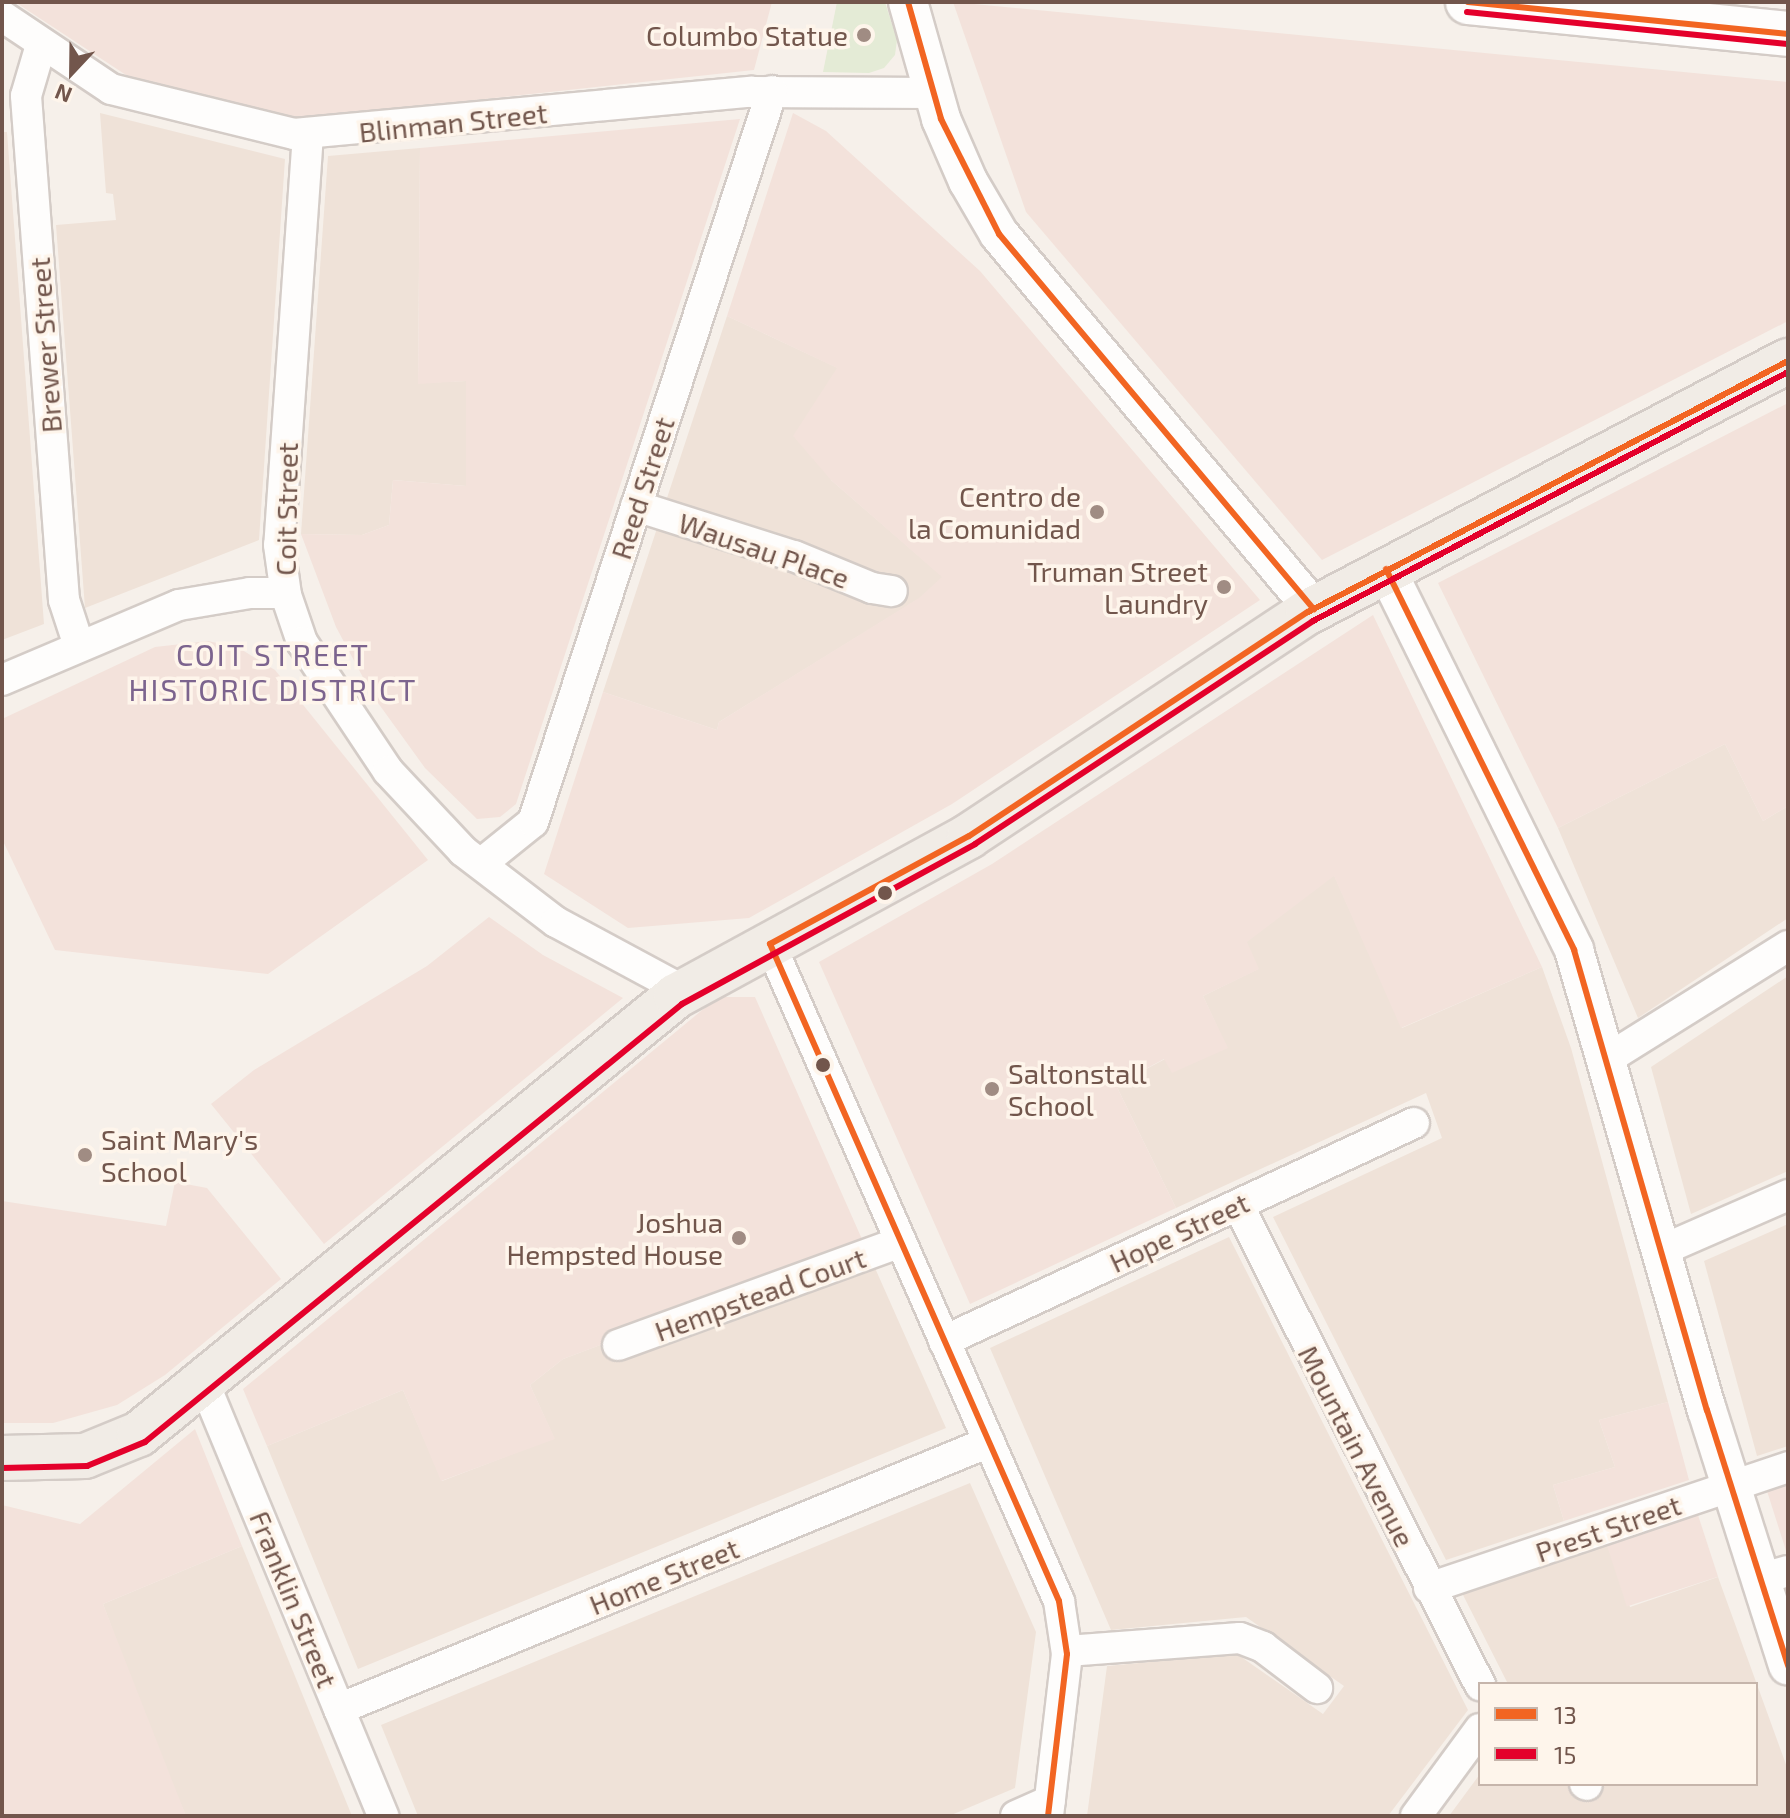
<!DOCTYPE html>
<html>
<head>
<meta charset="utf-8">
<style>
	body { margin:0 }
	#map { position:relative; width:1790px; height:1818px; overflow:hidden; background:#f6f0ea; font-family:"Exo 2",sans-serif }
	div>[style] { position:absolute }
	.residential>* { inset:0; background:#efe2d8 }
	.commercial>* { inset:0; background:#f3e2db; transform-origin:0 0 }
	.green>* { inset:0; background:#e4ebd6 }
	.roads { filter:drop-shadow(2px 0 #d4ccc7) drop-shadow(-2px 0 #d4ccc7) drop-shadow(0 2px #d4ccc7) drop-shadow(0 -2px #d4ccc7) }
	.minor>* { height:30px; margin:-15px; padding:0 15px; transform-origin:15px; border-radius:15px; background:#fefdfc }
	.tertiary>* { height:38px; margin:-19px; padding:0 19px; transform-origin:19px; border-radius:19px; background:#fefdfc }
	.secondary>* { height:44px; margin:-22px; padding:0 22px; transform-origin:22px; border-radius:22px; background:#fefdfc }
	.primary>* { height:44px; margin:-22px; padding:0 22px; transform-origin:22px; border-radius:22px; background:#f1ece6 }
	.bus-1>* { height:6px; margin:-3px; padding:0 3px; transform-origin:3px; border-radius:3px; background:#f26522 }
	.bus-2>* { height:6px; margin:-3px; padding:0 3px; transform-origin:3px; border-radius:3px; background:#e4002b }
	.dots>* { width:22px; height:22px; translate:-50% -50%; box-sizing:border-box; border:4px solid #fef5eb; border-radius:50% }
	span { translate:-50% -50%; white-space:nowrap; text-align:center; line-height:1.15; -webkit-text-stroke:7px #fef5eb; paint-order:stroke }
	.poi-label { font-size:28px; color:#72564c }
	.right { translate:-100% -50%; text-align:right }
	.left { translate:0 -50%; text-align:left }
	.street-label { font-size:28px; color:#72564c }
	.neighbourhood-label { font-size:30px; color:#7c648e; letter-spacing:2px }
	.frame { position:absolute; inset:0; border:4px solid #72564c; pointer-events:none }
	.legend { position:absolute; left:1478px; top:1682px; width:280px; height:104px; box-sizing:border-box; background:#fef5eb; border:2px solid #c6b5ab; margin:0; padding:10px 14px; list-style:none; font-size:24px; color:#72564c }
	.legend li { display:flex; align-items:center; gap:16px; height:40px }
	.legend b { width:40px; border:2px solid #c6b5ab }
	.north { position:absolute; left:32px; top:32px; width:80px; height:80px; -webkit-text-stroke:6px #fef5eb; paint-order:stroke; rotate:202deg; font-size:22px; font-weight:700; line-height:32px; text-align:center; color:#72564c }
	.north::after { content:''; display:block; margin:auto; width:28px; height:36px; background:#72564c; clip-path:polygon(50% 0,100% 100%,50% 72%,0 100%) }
</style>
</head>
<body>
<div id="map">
	<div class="residential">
		<i style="clip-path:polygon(100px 113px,285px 159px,259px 540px,85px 608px,56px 225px,116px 220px,113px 194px,106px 193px)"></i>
		<i style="clip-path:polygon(2px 132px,7px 132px,44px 624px,2px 640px)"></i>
		<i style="clip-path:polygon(420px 148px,418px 383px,466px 381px,466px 486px,393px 480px,389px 525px,362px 535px,301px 534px,328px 156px)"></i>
		<i style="clip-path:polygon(727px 316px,838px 368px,831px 480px,943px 577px,920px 598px,719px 722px,717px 730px,603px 692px)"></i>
		<i style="clip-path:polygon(1725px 744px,1763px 821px,1788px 806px,1788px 918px,1638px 1018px,1558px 828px)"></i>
		<i style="clip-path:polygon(1334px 875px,1402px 1028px,1542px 967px,1571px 1048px,1668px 1402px,1599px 1420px,1615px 1467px,1553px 1485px,1564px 1521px,1446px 1560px,1273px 1217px,1442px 1138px,1426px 1093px,1176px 1208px,1116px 1085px,1165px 1059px,1227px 1048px,1203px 996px,1258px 969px,1246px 942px)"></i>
		<i style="clip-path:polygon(1788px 976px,1788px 1171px,1691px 1214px,1651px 1067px)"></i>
		<i style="clip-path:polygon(1788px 1224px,1788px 1446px,1757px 1456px,1704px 1261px)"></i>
		<i style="clip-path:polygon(1229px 1237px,1468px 1710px,1388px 1816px,1087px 1816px,1107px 1666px,1237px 1654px,1323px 1714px,1344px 1686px,1246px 1617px,1111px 1630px,990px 1348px)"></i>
		<i style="clip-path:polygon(871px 1259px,946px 1428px,358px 1669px,267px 1446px,403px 1390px,442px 1481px,554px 1438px,530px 1385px,563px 1359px,754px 1287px)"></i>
		<i style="clip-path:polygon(970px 1483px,1036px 1632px,1015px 1788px,949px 1816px,418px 1816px,381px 1725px)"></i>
		<i style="clip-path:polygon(1607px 1545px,1630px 1607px,1718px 1577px,1788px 1770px,1788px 1816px,1449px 1816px,1480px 1774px,1480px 1784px,1756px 1784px,1756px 1684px,1508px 1684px,1462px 1593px)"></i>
		<i style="clip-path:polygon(242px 1546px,352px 1816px,186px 1816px,154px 1743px,103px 1604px)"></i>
	</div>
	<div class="commercial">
		<i style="clip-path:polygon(15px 2px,772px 2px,754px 70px,300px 119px,126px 75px)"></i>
		<i style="clip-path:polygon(953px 2px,1788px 82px,1788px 321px,1322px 560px,1026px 212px)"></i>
		<i style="clip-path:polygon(793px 113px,826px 131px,980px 271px,1260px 600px,952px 804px,749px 918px,628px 928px,544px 874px,603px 692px,717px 730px,719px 722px,919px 598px,942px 577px,831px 480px,793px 436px,837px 368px,727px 316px)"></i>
		<i style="clip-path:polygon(740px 119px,516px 804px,500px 817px,477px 819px,425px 768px,373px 696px,336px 627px,301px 534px,362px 535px,389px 525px,393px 480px,466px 486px,466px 381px,418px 384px,420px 148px)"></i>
		<i style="clip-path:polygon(1788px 403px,1788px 806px,1763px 821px,1725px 744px,1558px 828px,1438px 583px)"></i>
		<i style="clip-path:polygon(1373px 615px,1542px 967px,1401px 1028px,1334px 876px,1247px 942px,1259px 969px,1203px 996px,1228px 1048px,1172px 1073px,1164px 1059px,1116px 1085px,1176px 1208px,970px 1304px,819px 962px,992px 864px)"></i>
		<i style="clip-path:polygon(208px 641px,239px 648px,275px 670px,428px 860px,268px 974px,55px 950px,2px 839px,2px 719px,155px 647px)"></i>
		<i style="clip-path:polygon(489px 917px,543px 955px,623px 998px,324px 1244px,211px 1104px,254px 1070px,427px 966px)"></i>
		<i style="clip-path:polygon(718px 997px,755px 997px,865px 1246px,563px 1359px,530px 1385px,555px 1439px,441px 1481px,403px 1390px,267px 1446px,243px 1389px)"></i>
		<i style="clip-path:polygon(175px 1182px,207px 1188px,281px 1279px,165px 1375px,117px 1405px,53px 1423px,2px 1423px,2px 1201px,166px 1226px)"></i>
		<i style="clip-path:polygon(1668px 1402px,1689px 1480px,1564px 1521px,1553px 1485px,1615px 1467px,1599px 1420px)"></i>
		<i style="clip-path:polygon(195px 1429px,242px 1546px,103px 1604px,186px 1816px,2px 1816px,2px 1505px,80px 1524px)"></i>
		<i style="clip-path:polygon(1788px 1484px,1788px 1557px,1767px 1491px)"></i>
		<i style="left:1698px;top:1515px;width:65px;height:96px;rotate:72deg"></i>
	</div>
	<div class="green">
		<i style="clip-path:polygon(837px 2px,885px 2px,897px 40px,895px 55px,884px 68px,869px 73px,823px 72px)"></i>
	</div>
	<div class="roads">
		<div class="minor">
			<i style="left:2px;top:16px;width:131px;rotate:33.8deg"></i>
			<i style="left:111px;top:89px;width:188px;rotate:13.8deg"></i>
			<i style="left:294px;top:134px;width:459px;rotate:-5.3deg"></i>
			<i style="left:751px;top:92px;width:181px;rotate:0.3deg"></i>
			<i style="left:41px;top:45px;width:53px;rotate:106.4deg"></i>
			<i style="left:26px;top:96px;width:505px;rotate:85.69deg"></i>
			<i style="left:64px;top:600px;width:48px;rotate:71.9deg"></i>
			<i style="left:308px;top:134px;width:412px;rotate:94deg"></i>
			<i style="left:279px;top:545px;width:50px;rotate:82deg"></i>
			<i style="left:286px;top:595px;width:50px;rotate:71.2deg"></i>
			<i style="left:302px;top:642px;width:155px;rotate:56.3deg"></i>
			<i style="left:388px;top:771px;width:110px;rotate:46.8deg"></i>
			<i style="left:463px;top:851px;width:117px;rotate:37.4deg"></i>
			<i style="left:556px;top:922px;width:145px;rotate:28.3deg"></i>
			<i style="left:636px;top:506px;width:166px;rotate:17.6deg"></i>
			<i style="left:794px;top:556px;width:84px;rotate:22.3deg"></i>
			<i style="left:872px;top:588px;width:20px;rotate:9deg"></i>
			<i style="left:2px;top:680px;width:192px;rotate:-23deg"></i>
			<i style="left:179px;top:605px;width:72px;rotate:-9.6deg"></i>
			<i style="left:250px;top:593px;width:35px"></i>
			<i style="left:482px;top:863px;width:65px;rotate:-38.8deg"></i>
			<i style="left:533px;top:822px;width:769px;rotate:-71.89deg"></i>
			<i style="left:770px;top:944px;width:718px;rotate:66.26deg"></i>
			<i style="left:1059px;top:1601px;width:54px;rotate:81.4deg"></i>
			<i style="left:1067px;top:1654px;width:163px;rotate:96.7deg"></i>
			<i style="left:1607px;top:1059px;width:213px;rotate:-32deg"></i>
			<i style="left:1238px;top:1205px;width:538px;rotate:63.24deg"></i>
			<i style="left:1660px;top:1251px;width:140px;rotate:-23.6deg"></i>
			<i style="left:944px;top:1341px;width:518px;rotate:-24.88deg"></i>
			<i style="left:618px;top:1345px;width:301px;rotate:-20deg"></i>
			<i style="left:204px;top:1383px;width:469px;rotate:67.5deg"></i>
			<i style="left:1760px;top:1579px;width:29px;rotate:-16deg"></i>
			<i style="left:1429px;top:1588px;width:379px;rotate:-18.6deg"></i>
			<i style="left:1067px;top:1651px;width:173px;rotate:-4.3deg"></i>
			<i style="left:1240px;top:1638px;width:25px;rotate:21deg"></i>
			<i style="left:1263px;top:1647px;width:68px;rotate:37.2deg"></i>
			<i style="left:339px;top:1709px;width:703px;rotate:-22.33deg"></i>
			<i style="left:1585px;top:1784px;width:2px;rotate:27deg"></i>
			<i style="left:1016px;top:1816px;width:37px;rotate:-24deg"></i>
			<i style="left:1416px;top:1816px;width:108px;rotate:-53.7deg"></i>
		</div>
		<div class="tertiary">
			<i style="left:908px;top:2px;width:122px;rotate:74.2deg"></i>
			<i style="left:941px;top:119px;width:68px;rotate:66.5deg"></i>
			<i style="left:968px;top:181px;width:61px;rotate:59.7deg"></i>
			<i style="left:999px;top:234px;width:490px;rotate:50deg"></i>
			<i style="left:1386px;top:569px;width:425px;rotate:63.7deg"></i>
			<i style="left:1574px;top:950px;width:479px;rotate:73.9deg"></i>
			<i style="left:1707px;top:1410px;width:268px;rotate:72.4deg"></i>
		</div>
		<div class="secondary">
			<i style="left:1468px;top:2px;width:322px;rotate:5.7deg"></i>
		</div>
		<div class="primary">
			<i style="left:2px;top:1458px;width:83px;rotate:-1.4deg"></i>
			<i style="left:85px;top:1456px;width:58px;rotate:-22.2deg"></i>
			<i style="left:139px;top:1434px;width:693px;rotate:-39.2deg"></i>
			<i style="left:676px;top:996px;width:334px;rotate:-28.6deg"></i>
			<i style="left:969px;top:836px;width:406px;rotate:-33.5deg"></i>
			<i style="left:1308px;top:612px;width:542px;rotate:-27.61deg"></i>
		</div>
	</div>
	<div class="bus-1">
		<i style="left:908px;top:2px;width:122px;rotate:74.2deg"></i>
		<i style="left:941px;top:119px;width:129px;rotate:63.2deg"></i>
		<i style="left:999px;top:234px;width:490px;rotate:50deg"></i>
		<i style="left:1468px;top:2px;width:322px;rotate:5.7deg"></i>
		<i style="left:1386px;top:569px;width:425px;rotate:63.7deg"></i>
		<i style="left:1574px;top:950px;width:479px;rotate:73.9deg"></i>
		<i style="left:1707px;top:1410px;width:268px;rotate:72.4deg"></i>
		<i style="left:1048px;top:1816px;width:163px;rotate:-83.3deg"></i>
		<i style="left:1067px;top:1654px;width:54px;rotate:-98.6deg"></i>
		<i style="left:1059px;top:1601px;width:718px;rotate:-113.74deg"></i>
		<i style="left:770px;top:944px;width:226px;rotate:-28.5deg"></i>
		<i style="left:969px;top:836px;width:406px;rotate:-33.5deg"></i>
		<i style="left:1308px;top:612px;width:542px;rotate:-27.61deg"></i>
	</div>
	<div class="bus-2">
		<i style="left:1467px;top:12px;width:322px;rotate:5.7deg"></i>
		<i style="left:2px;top:1468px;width:85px;rotate:-1.3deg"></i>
		<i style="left:87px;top:1466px;width:63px;rotate:-22.5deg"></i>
		<i style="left:145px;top:1442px;width:693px;rotate:-39.2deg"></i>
		<i style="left:682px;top:1004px;width:334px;rotate:-28.6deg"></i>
		<i style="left:975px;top:844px;width:405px;rotate:-33.4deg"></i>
		<i style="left:1313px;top:621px;width:536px;rotate:-27.66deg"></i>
	</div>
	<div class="dots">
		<i style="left:864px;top:35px;background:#a08c83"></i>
		<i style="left:1097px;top:512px;background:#a08c83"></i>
		<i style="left:1224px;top:587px;background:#a08c83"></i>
		<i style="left:885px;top:893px;background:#72564c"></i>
		<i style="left:823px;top:1065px;background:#72564c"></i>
		<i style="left:992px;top:1089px;background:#a08c83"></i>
		<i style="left:85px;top:1155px;background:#a08c83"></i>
		<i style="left:739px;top:1238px;background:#a08c83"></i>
	</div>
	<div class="poi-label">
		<span class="right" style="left:848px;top:35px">Columbo Statue</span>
		<span class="right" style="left:1081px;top:512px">Centro de<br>la Comunidad</span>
		<span class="right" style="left:1208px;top:587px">Truman Street<br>Laundry</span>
		<span class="left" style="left:1008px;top:1089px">Saltonstall<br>School</span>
		<span class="left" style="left:101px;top:1155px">Saint Mary's<br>School</span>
		<span class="right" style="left:723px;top:1238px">Joshua<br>Hempsted House</span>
	</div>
	<div class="street-label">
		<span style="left:453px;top:122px;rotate:-6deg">Blinman Street</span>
		<span style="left:45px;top:345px;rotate:-94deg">Brewer Street</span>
		<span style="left:642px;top:488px;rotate:-72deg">Reed Street</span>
		<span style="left:286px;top:509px;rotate:-89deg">Coit Street</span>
		<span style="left:764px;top:550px;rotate:19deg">Wausau Place</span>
		<span style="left:1179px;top:1232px;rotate:-25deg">Hope Street</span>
		<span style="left:760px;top:1294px;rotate:-20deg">Hempstead Court</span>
		<span style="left:1357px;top:1446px;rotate:63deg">Mountain Avenue</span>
		<span style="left:1608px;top:1528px;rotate:-19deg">Prest Street</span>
		<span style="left:664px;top:1576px;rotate:-22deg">Home Street</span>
		<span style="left:294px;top:1599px;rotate:68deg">Franklin Street</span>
	</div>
	<div class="neighbourhood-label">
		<span style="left:273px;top:671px">COIT STREET<br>HISTORIC DISTRICT</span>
	</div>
	<div class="frame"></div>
	<ul class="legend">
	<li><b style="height:10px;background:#f26522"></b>13</li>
	<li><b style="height:10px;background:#e4002b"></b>15</li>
	</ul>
	<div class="north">N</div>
</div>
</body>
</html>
